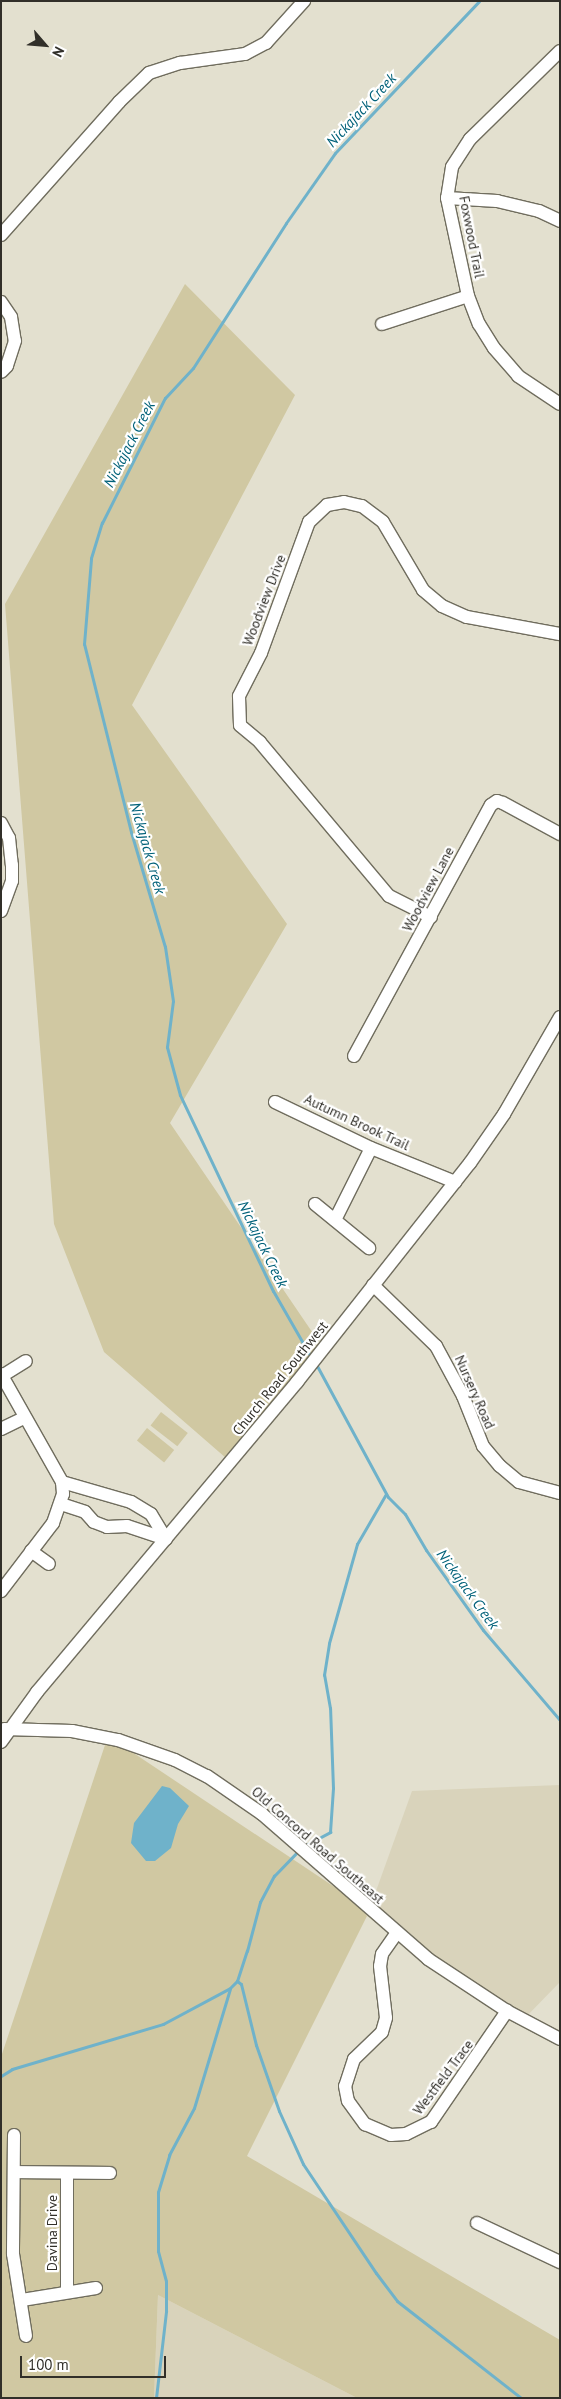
<!DOCTYPE html>
<html>
<head>
<meta charset="utf-8">
<style>
	body { margin:0 }
	#map { position:relative; width:561px; height:2399px; overflow:hidden; background:#e3e0cf; font-family:"PT Sans",sans-serif }
	div>[style] { position:absolute }
	.built>* { inset:0; background:#d9d3bb }
	.green>* { inset:0; background:#d0c8a2; transform-origin:0 0 }
	.water>* { inset:0; background:#6fb2ca }
	.stream>* { height:3px; margin:-1.5px; padding:0 1.5px; transform-origin:1.5px; border-radius:1.5px; background:#6fb2ca }
	.roads { filter:drop-shadow(1px 0 #706d5e) drop-shadow(-1px 0 #706d5e) drop-shadow(0 1px #706d5e) drop-shadow(0 -1px #706d5e) }
	.minor>* { height:12px; margin:-6px; padding:0 6px; transform-origin:6px; border-radius:6px; background:#fff }
	span { translate:-50% -50%; white-space:nowrap; text-align:center; line-height:1.15; -webkit-text-stroke:4.5px #fff; paint-order:stroke }
	.street-label { font-size:14px; color:#312f29 }
	.water-label { font-size:15px; color:#006179; font-style:italic }
	.frame { position:absolute; inset:0; border:2px solid #312f29; pointer-events:none }
	.north { position:absolute; left:20px; top:20px; width:50px; height:50px; -webkit-text-stroke:4px #fff; paint-order:stroke; rotate:117deg; font-size:14px; font-weight:700; line-height:20px; text-align:center; color:#312f29 }
	.north::after { content:''; display:block; margin:auto; width:18px; height:22px; background:#312f29; clip-path:polygon(50% 0,100% 100%,50% 72%,0 100%) }
	.scale { position:absolute; left:20px; top:2356px; width:146px; height:22px; box-sizing:border-box; border:2px solid #312f29; border-top:0; padding-left:6px; font-size:15px; line-height:18px; white-space:nowrap; color:#312f29; -webkit-text-stroke:4px #fff; paint-order:stroke }
</style>
</head>
<body>
<div id="map">
	<div class="built">
		<i style="clip-path:polygon(560px 1785px,560px 1982px,524px 2019px,367px 1916px,412px 1791px)"></i>
		<i style="clip-path:polygon(158px 2295px,357px 2398px,154px 2398px)"></i>
	</div>
	<div class="green">
		<i style="clip-path:polygon(185px 284px,295px 395px,132px 705px,287px 924px,170px 1123px,323px 1348px,234px 1465px,104px 1352px,54px 1224px,5px 604px)"></i>
		<i style="left:161px;top:1412px;width:34px;height:17px;rotate:38deg"></i>
		<i style="left:147px;top:1428px;width:35px;height:16px;rotate:39deg"></i>
		<i style="clip-path:polygon(108px 1736px,357px 1902px,367px 1916px,247px 2156px,560px 2340px,560px 2398px,357px 2398px,158px 2295px,154px 2398px,1px 2398px,1px 2057px)"></i>
	</div>
	<div class="water">
		<i style="clip-path:polygon(162px 1786px,170px 1788px,189px 1806px,178px 1824px,171px 1848px,155px 1861px,146px 1861px,131px 1843px,134px 1823px)"></i>
	</div>
	<div class="stream">
		<i style="left:311px;top:1357px;width:76px;rotate:-119.9deg"></i>
		<i style="left:273px;top:1291px;width:217px;rotate:-115.4deg"></i>
		<i style="left:180px;top:1095px;width:50px;rotate:-105.2deg"></i>
		<i style="left:167px;top:1047px;width:46px;rotate:-82.6deg"></i>
		<i style="left:173px;top:1001px;width:55px;rotate:-98.4deg"></i>
		<i style="left:165px;top:947px;width:120px;rotate:-106.5deg"></i>
		<i style="left:131px;top:832px;width:194px;rotate:-104deg"></i>
		<i style="left:84px;top:644px;width:86px;rotate:-85.3deg"></i>
		<i style="left:91px;top:558px;width:37px;rotate:-73deg"></i>
		<i style="left:102px;top:523px;width:140px;rotate:-63.3deg"></i>
		<i style="left:165px;top:398px;width:41px;rotate:-47deg"></i>
		<i style="left:193px;top:368px;width:172px;rotate:-57.3deg"></i>
		<i style="left:286px;top:223px;width:85px;rotate:-55deg"></i>
		<i style="left:335px;top:153px;width:209px;rotate:-46.5deg"></i>
		<i style="left:316px;top:1364px;width:151px;rotate:61.6deg"></i>
		<i style="left:388px;top:1497px;width:24px;rotate:45deg"></i>
		<i style="left:405px;top:1514px;width:42px;rotate:59.7deg"></i>
		<i style="left:426px;top:1550px;width:98px;rotate:54.5deg"></i>
		<i style="left:483px;top:1630px;width:118px;rotate:49.5deg"></i>
		<i style="left:304px;top:1846px;width:30px;rotate:-28deg"></i>
		<i style="left:330px;top:1832px;width:44px;rotate:-86.1deg"></i>
		<i style="left:333px;top:1788px;width:80px;rotate:-92.1deg"></i>
		<i style="left:330px;top:1708px;width:34px;rotate:-100deg"></i>
		<i style="left:324px;top:1675px;width:32px;rotate:-81deg"></i>
		<i style="left:329px;top:1643px;width:103px;rotate:-74.2deg"></i>
		<i style="left:357px;top:1544px;width:58px;rotate:-59.9deg"></i>
		<i style="left:237px;top:1981px;width:5px;rotate:37deg"></i>
		<i style="left:241px;top:1984px;width:63px;rotate:76.2deg"></i>
		<i style="left:256px;top:2045px;width:70px;rotate:70.8deg"></i>
		<i style="left:279px;top:2111px;width:58px;rotate:65.6deg"></i>
		<i style="left:303px;top:2164px;width:131px;rotate:56.2deg"></i>
		<i style="left:376px;top:2273px;width:35px;rotate:53deg"></i>
		<i style="left:397px;top:2301px;width:157px;rotate:38deg"></i>
		<i style="left:1px;top:2076px;width:13px;rotate:-32deg"></i>
		<i style="left:12px;top:2069px;width:158px;rotate:-16.6deg"></i>
		<i style="left:163px;top:2024px;width:76px;rotate:-28.2deg"></i>
		<i style="left:230px;top:1988px;width:10px;rotate:-45deg"></i>
		<i style="left:237px;top:1981px;width:32px;rotate:-72deg"></i>
		<i style="left:247px;top:1951px;width:51px;rotate:-75.1deg"></i>
		<i style="left:260px;top:1902px;width:30px;rotate:-62deg"></i>
		<i style="left:274px;top:1876px;width:36px;rotate:-46deg"></i>
		<i style="left:156px;top:2398px;width:88px;rotate:-83.4deg"></i>
		<i style="left:166px;top:2311px;width:30px;rotate:-90deg"></i>
		<i style="left:166px;top:2281px;width:31px;rotate:-105deg"></i>
		<i style="left:158px;top:2251px;width:59px;rotate:-90deg"></i>
		<i style="left:158px;top:2192px;width:39px;rotate:-73deg"></i>
		<i style="left:169px;top:2155px;width:53px;rotate:-62deg"></i>
		<i style="left:194px;top:2108px;width:124px;rotate:-73.2deg"></i>
	</div>
	<div class="roads">
		<div class="minor">
			<i style="left:560px;top:51px;width:126px;rotate:135.6deg"></i>
			<i style="left:470px;top:139px;width:33px;rotate:123deg"></i>
			<i style="left:452px;top:167px;width:31px;rotate:99deg"></i>
			<i style="left:447px;top:198px;width:100px;rotate:77.9deg"></i>
			<i style="left:468px;top:296px;width:30px;rotate:69deg"></i>
			<i style="left:479px;top:324px;width:28px;rotate:58deg"></i>
			<i style="left:494px;top:348px;width:37px;rotate:49deg"></i>
			<i style="left:518px;top:376px;width:50px;rotate:33.7deg"></i>
			<i style="left:447px;top:198px;width:50px;rotate:3.4deg"></i>
			<i style="left:497px;top:201px;width:43px;rotate:13.4deg"></i>
			<i style="left:539px;top:211px;width:23px;rotate:25deg"></i>
			<i style="left:1px;top:235px;width:178px;rotate:-48.4deg"></i>
			<i style="left:119px;top:102px;width:42px;rotate:-44deg"></i>
			<i style="left:149px;top:73px;width:33px;rotate:-18deg"></i>
			<i style="left:180px;top:63px;width:66px;rotate:-7.9deg"></i>
			<i style="left:245px;top:54px;width:24px;rotate:-28deg"></i>
			<i style="left:266px;top:43px;width:57px;rotate:-47.9deg"></i>
			<i style="left:1px;top:302px;width:18px;rotate:56deg"></i>
			<i style="left:11px;top:317px;width:24px;rotate:81deg"></i>
			<i style="left:15px;top:341px;width:26px;rotate:108deg"></i>
			<i style="left:7px;top:366px;width:8px;rotate:135deg"></i>
			<i style="left:382px;top:324px;width:90px;rotate:-18deg"></i>
			<i style="left:1px;top:823px;width:17px;rotate:62deg"></i>
			<i style="left:9px;top:838px;width:27px;rotate:84deg"></i>
			<i style="left:12px;top:865px;width:16px;rotate:90deg"></i>
			<i style="left:12px;top:881px;width:32px;rotate:110deg"></i>
			<i style="left:431px;top:917px;width:47px;rotate:-153.4deg"></i>
			<i style="left:389px;top:896px;width:201px;rotate:-130deg"></i>
			<i style="left:260px;top:742px;width:26px;rotate:-140deg"></i>
			<i style="left:240px;top:725px;width:29px;rotate:-92deg"></i>
			<i style="left:239px;top:696px;width:48px;rotate:-62.9deg"></i>
			<i style="left:261px;top:653px;width:140px;rotate:-69.9deg"></i>
			<i style="left:309px;top:522px;width:25px;rotate:-43deg"></i>
			<i style="left:327px;top:505px;width:17px;rotate:-10deg"></i>
			<i style="left:344px;top:502px;width:18px;rotate:13deg"></i>
			<i style="left:362px;top:506px;width:26px;rotate:37deg"></i>
			<i style="left:383px;top:522px;width:79px;rotate:59.5deg"></i>
			<i style="left:423px;top:590px;width:25px;rotate:40deg"></i>
			<i style="left:442px;top:606px;width:27px;rotate:24deg"></i>
			<i style="left:467px;top:617px;width:95px;rotate:10.4deg"></i>
			<i style="left:354px;top:1056px;width:286px;rotate:-61.4deg"></i>
			<i style="left:491px;top:805px;width:7px;rotate:-34deg"></i>
			<i style="left:497px;top:801px;width:6px;rotate:18deg"></i>
			<i style="left:503px;top:803px;width:65px;rotate:28.5deg"></i>
			<i style="left:275px;top:1102px;width:106px;rotate:25.6deg"></i>
			<i style="left:371px;top:1148px;width:91px;rotate:22deg"></i>
			<i style="left:315px;top:1204px;width:70px;rotate:39.2deg"></i>
			<i style="left:335px;top:1220px;width:80px;rotate:-63.4deg"></i>
			<i style="left:373px;top:1285px;width:88px;rotate:44.1deg"></i>
			<i style="left:436px;top:1346px;width:57px;rotate:61.6deg"></i>
			<i style="left:463px;top:1396px;width:54px;rotate:68.2deg"></i>
			<i style="left:483px;top:1446px;width:26px;rotate:50deg"></i>
			<i style="left:500px;top:1466px;width:25px;rotate:40deg"></i>
			<i style="left:519px;top:1482px;width:42px;rotate:15deg"></i>
			<i style="left:1px;top:1374px;width:124px;rotate:60.5deg"></i>
			<i style="left:62px;top:1482px;width:12px;rotate:85deg"></i>
			<i style="left:63px;top:1494px;width:31px;rotate:109deg"></i>
			<i style="left:53px;top:1523px;width:86px;rotate:127.4deg"></i>
			<i style="left:2px;top:1376px;width:28px;rotate:-32deg"></i>
			<i style="left:1px;top:1429px;width:25px;rotate:-26deg"></i>
			<i style="left:62px;top:1482px;width:72px;rotate:16.2deg"></i>
			<i style="left:131px;top:1502px;width:23px;rotate:31deg"></i>
			<i style="left:151px;top:1514px;width:29px;rotate:59deg"></i>
			<i style="left:61px;top:1504px;width:25px;rotate:18deg"></i>
			<i style="left:85px;top:1512px;width:13px;rotate:48deg"></i>
			<i style="left:94px;top:1522px;width:14px;rotate:21deg"></i>
			<i style="left:107px;top:1527px;width:20px;rotate:-3deg"></i>
			<i style="left:127px;top:1526px;width:41px;rotate:18.4deg"></i>
			<i style="left:31px;top:1551px;width:22px;rotate:36deg"></i>
			<i style="left:4px;top:1729px;width:68px;rotate:1.7deg"></i>
			<i style="left:72px;top:1731px;width:47px;rotate:11.1deg"></i>
			<i style="left:118px;top:1740px;width:60px;rotate:19.3deg"></i>
			<i style="left:175px;top:1760px;width:36px;rotate:27deg"></i>
			<i style="left:207px;top:1776px;width:67px;rotate:34.6deg"></i>
			<i style="left:262px;top:1814px;width:220px;rotate:41.1deg"></i>
			<i style="left:428px;top:1959px;width:95px;rotate:33.4deg"></i>
			<i style="left:507px;top:2011px;width:60px;rotate:27.8deg"></i>
			<i style="left:1px;top:1742px;width:62px;rotate:-54.2deg"></i>
			<i style="left:37px;top:1692px;width:405px;rotate:-50deg"></i>
			<i style="left:297px;top:1382px;width:279px;rotate:-51.7deg"></i>
			<i style="left:470px;top:1163px;width:60px;rotate:-55.2deg"></i>
			<i style="left:504px;top:1114px;width:112px;rotate:-60deg"></i>
			<i style="left:396px;top:1934px;width:24px;rotate:125deg"></i>
			<i style="left:382px;top:1954px;width:12px;rotate:99deg"></i>
			<i style="left:380px;top:1966px;width:52px;rotate:83.4deg"></i>
			<i style="left:386px;top:2018px;width:15px;rotate:106deg"></i>
			<i style="left:382px;top:2032px;width:39px;rotate:136deg"></i>
			<i style="left:354px;top:2059px;width:28px;rotate:108deg"></i>
			<i style="left:345px;top:2086px;width:15px;rotate:79deg"></i>
			<i style="left:348px;top:2101px;width:29px;rotate:54deg"></i>
			<i style="left:365px;top:2124px;width:28px;rotate:23deg"></i>
			<i style="left:391px;top:2135px;width:15px;rotate:-4deg"></i>
			<i style="left:406px;top:2134px;width:28px;rotate:-26deg"></i>
			<i style="left:431px;top:2122px;width:135px;rotate:-55.6deg"></i>
			<i style="left:14px;top:2135px;width:119px;rotate:90.5deg"></i>
			<i style="left:13px;top:2254px;width:83px;rotate:81deg"></i>
			<i style="left:15px;top:2172px;width:95px;rotate:0.6deg"></i>
			<i style="left:67px;top:2174px;width:118px;rotate:90deg"></i>
			<i style="left:477px;top:2223px;width:92px;rotate:25.2deg"></i>
			<i style="left:22px;top:2300px;width:75px;rotate:-9.2deg"></i>
		</div>
	</div>
	<div class="street-label">
		<span style="left:472px;top:237px;rotate:79deg">Foxwood Trail</span>
		<span style="left:264px;top:600px;rotate:-69deg">Woodview Drive</span>
		<span style="left:428px;top:889px;rotate:-62deg">Woodview Lane</span>
		<span style="left:357px;top:1122px;rotate:25deg">Autumn Brook Trail</span>
		<span style="left:280px;top:1378px;rotate:-51deg">Church Road Southwest</span>
		<span style="left:475px;top:1392px;rotate:66deg">Nursery Road</span>
		<span style="left:318px;top:1845px;rotate:41deg">Old Concord Road Southeast</span>
		<span style="left:443px;top:2077px;rotate:-53deg">Westfield Trace</span>
		<span style="left:52px;top:2233px;rotate:-90deg">Davina Drive</span>
	</div>
	<div class="water-label">
		<span style="left:361px;top:110px;rotate:-47deg">Nickajack Creek</span>
		<span style="left:129px;top:444px;rotate:-63deg">Nickajack Creek</span>
		<span style="left:148px;top:848px;rotate:74deg">Nickajack Creek</span>
		<span style="left:263px;top:1244px;rotate:64deg">Nickajack Creek</span>
		<span style="left:468px;top:1589px;rotate:54deg">Nickajack Creek</span>
	</div>
	<div class="frame"></div>
	<div class="north">N</div>
	<div class="scale">100 m</div>
</div>
</body>
</html>
